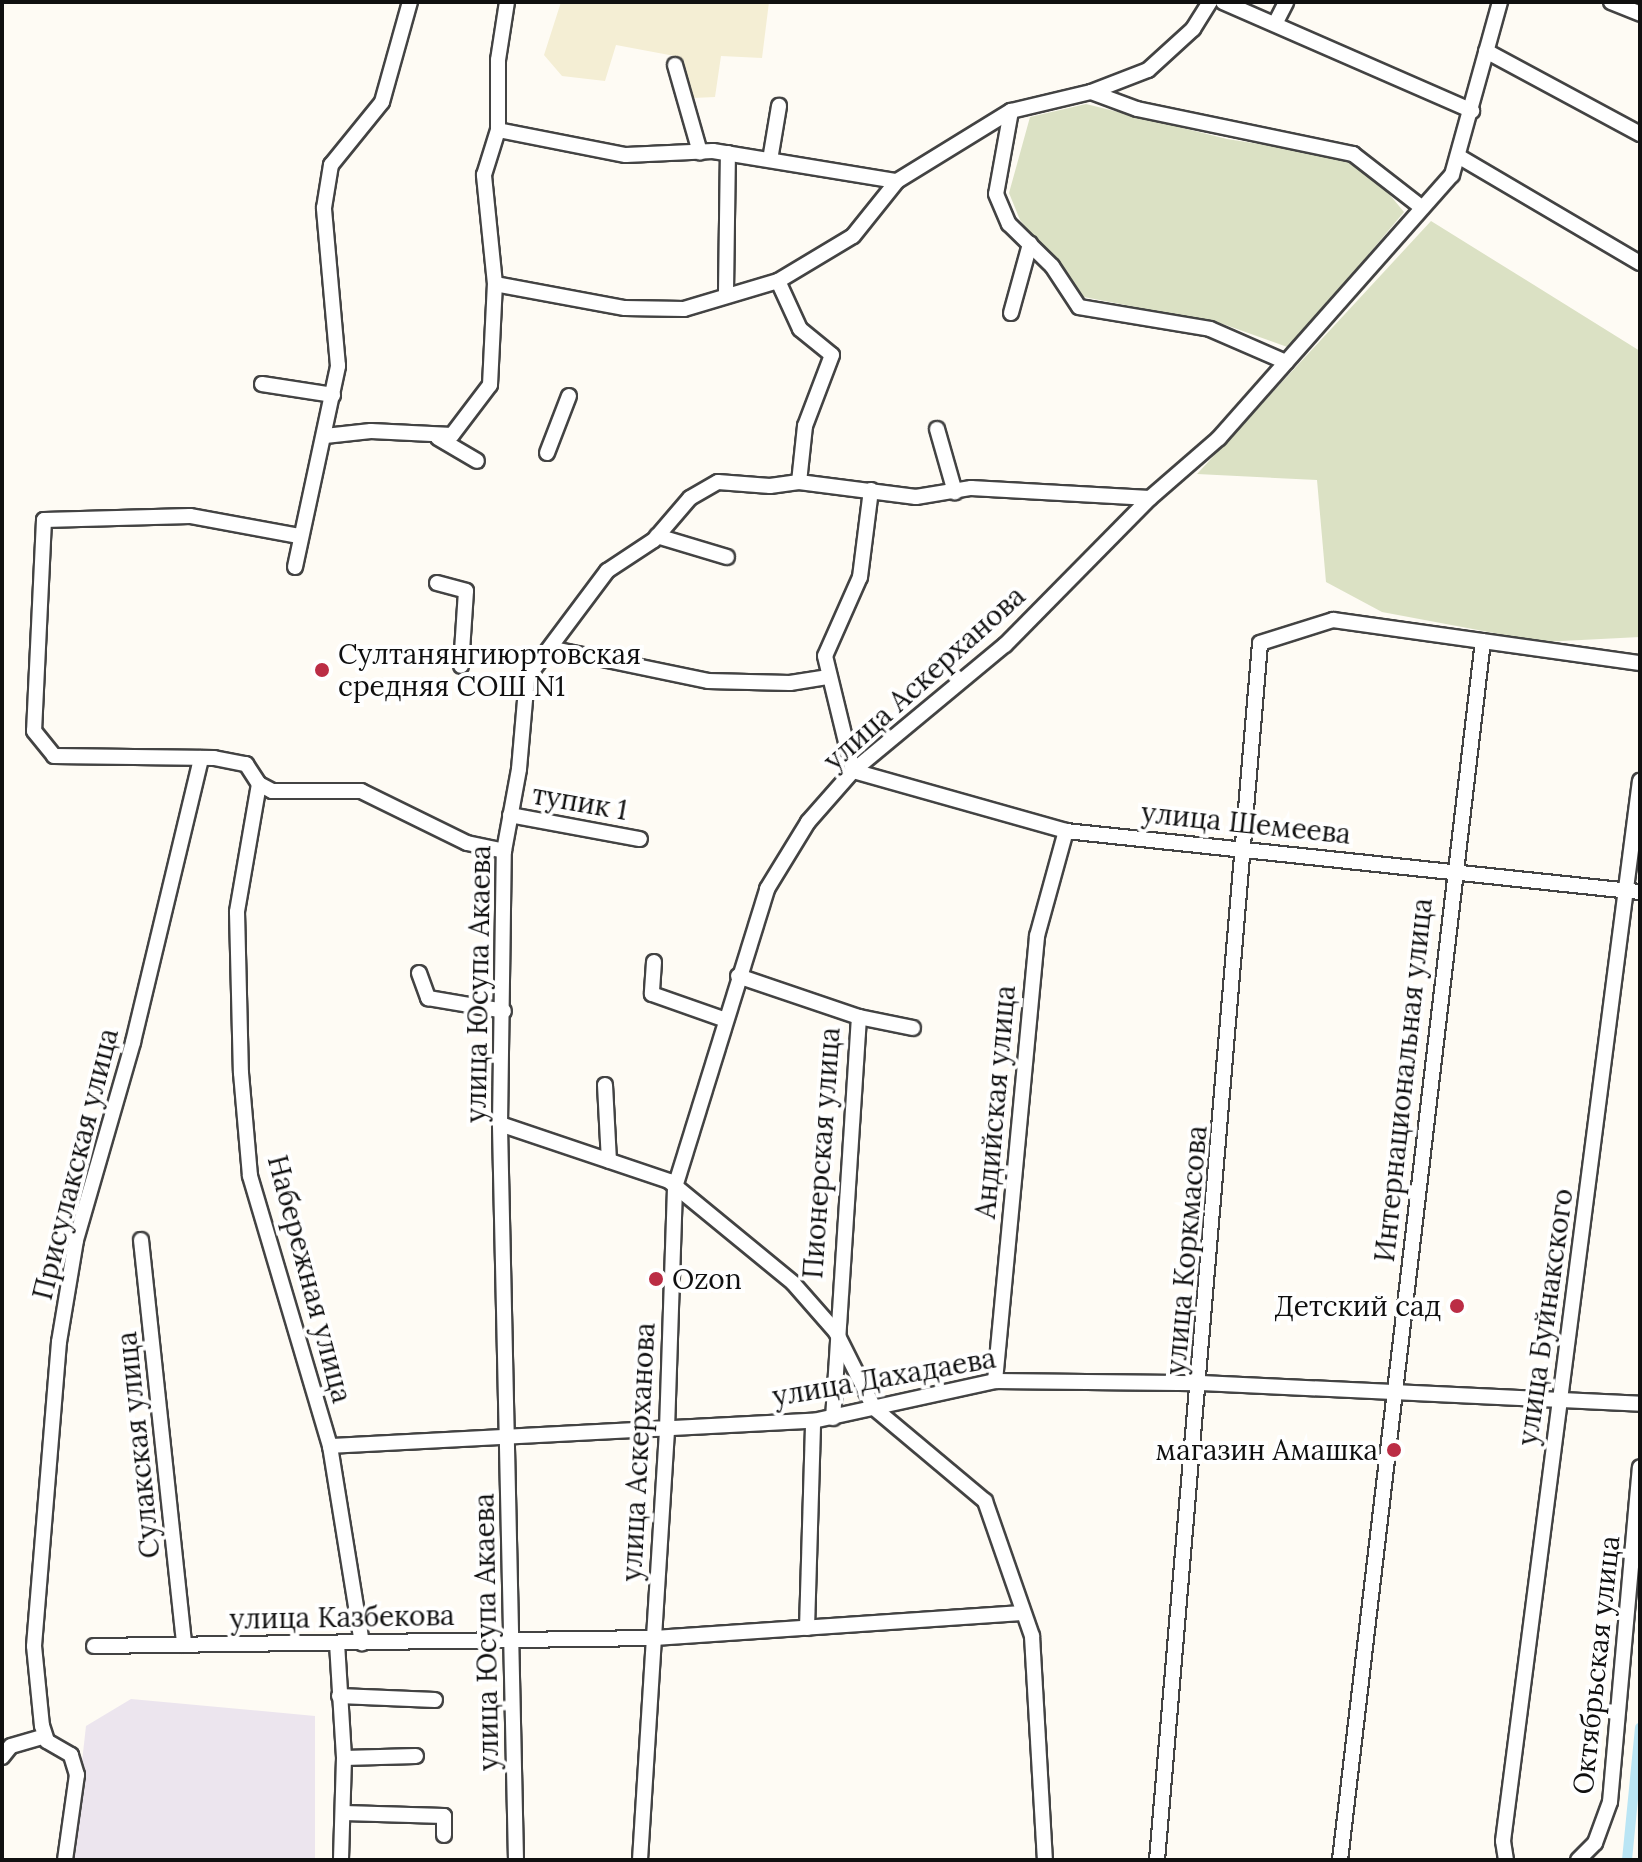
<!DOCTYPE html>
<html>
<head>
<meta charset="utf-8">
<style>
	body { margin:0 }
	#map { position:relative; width:1642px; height:1862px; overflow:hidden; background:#fefbf4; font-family:Lora,serif }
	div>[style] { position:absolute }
	.industrial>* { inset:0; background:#ece5ee }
	.farmland>* { inset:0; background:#f4eed4 }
	.cemetery>* { inset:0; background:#dbe1c4 }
	.canal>* { height:10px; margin:-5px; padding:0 5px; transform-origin:5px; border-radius:5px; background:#bae5f4 }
	.roads { filter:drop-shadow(2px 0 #434343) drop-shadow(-2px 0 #434343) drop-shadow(0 2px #434343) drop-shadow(0 -2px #434343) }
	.minor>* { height:14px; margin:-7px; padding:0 7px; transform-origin:7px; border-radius:7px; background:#fff }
	.dots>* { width:22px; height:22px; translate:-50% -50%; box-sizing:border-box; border:4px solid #fff; border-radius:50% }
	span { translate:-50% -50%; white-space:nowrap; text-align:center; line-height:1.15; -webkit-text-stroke:8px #fff; paint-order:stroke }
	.poi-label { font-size:28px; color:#101010 }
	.left { translate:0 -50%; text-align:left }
	.right { translate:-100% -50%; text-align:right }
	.street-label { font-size:28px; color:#101010 }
	.frame { position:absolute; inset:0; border:4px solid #101010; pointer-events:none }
</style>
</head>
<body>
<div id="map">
	<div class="industrial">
		<i style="clip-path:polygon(131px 1699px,315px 1716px,315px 1860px,71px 1860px,86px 1726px)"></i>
	</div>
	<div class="farmland">
		<i style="clip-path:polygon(561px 2px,769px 2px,762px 58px,721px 56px,715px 97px,693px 98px,680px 57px,616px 45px,605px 81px,562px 76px,544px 55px)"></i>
	</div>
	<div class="cemetery">
		<i style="clip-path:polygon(1086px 104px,1227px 139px,1361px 160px,1404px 212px,1290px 348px,1223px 324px,1084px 297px,1020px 220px,1009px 193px,1030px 117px)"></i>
		<i style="clip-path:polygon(1431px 221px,1640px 351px,1640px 637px,1542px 642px,1382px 612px,1326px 582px,1317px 480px,1197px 474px)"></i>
	</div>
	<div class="canal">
		<i style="left:1627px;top:1860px;width:133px;rotate:-84.4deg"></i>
	</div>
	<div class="roads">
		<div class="minor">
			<i style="left:1223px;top:2px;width:272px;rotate:23.6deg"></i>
			<i style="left:1611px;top:2px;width:31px;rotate:22deg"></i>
			<i style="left:1275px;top:24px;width:25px;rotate:-63deg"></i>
			<i style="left:1486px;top:51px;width:175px;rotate:28.3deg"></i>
			<i style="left:675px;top:65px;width:91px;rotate:74deg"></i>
			<i style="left:1091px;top:92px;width:61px;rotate:-21.1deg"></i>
			<i style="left:1148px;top:70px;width:61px;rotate:-42.3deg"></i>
			<i style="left:1193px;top:29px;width:32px;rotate:-58deg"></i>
			<i style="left:1011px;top:111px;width:84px;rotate:100.2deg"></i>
			<i style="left:996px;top:194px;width:33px;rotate:67deg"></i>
			<i style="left:1009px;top:224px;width:60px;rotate:44.3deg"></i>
			<i style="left:1052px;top:266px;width:49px;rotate:56.6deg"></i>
			<i style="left:1079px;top:307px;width:133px;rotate:9.5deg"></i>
			<i style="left:1210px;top:329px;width:83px;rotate:23.5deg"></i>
			<i style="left:498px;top:130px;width:130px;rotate:11.1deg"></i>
			<i style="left:626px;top:155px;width:87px;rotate:-2.6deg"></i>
			<i style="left:713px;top:151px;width:186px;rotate:9.3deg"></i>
			<i style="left:897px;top:181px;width:134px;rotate:-31.6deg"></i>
			<i style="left:1011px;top:111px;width:82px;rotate:-13.4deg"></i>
			<i style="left:1091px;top:92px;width:49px;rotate:20.3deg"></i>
			<i style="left:1137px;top:109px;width:221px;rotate:11.8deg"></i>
			<i style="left:1353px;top:154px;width:86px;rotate:37.9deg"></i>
			<i style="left:1458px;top:156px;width:211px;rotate:30.5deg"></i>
			<i style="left:770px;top:160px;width:55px;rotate:-80.5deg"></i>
			<i style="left:778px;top:281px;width:53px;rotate:65.4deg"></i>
			<i style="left:800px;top:329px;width:41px;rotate:39.1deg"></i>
			<i style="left:832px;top:355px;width:76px;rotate:110.8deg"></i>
			<i style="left:805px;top:426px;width:56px;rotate:96.1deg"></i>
			<i style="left:495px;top:284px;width:132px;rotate:10.5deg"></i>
			<i style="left:625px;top:308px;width:59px;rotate:1deg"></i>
			<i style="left:684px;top:309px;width:98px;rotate:-16.6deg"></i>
			<i style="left:778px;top:281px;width:87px;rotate:-31deg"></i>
			<i style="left:853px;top:236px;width:70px;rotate:-51.3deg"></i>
			<i style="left:726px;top:292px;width:139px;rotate:-89.2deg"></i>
			<i style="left:1011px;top:313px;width:72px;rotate:-74.6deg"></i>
			<i style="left:262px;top:384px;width:72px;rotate:8.8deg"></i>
			<i style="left:937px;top:429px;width:66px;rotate:74.1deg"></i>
			<i style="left:325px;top:436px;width:46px;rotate:-6.2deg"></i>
			<i style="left:371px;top:431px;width:81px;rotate:2.8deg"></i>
			<i style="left:452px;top:435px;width:63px;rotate:-52.8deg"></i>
			<i style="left:490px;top:385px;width:101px;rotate:-87.2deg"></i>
			<i style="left:495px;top:284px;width:110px;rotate:-95.8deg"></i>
			<i style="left:484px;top:175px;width:47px;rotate:-72.7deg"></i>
			<i style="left:498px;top:130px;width:70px;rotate:-90deg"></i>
			<i style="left:498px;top:60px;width:59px;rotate:-81.2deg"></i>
			<i style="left:438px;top:438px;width:45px;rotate:30.5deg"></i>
			<i style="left:547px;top:453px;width:61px;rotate:-68.9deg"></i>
			<i style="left:871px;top:490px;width:88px;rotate:97.2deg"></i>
			<i style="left:860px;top:577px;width:86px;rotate:113.9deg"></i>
			<i style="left:825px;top:656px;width:118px;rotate:76.3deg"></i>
			<i style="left:853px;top:771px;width:221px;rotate:15.7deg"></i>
			<i style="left:1066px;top:831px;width:577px;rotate:6.07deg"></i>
			<i style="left:299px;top:536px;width:111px;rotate:-169.6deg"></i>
			<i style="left:190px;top:516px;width:146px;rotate:178.4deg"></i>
			<i style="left:44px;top:520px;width:211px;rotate:92.7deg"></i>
			<i style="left:34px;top:731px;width:32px;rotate:51deg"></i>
			<i style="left:54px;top:756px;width:160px;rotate:0.7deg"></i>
			<i style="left:214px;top:758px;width:33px;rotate:11deg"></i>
			<i style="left:246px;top:764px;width:24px;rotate:57deg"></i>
			<i style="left:259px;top:784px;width:15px;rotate:28deg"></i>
			<i style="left:272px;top:791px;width:89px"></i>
			<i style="left:361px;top:791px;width:118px;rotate:26.1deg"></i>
			<i style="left:467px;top:843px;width:38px;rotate:12deg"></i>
			<i style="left:657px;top:536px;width:73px;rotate:16.7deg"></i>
			<i style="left:295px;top:567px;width:206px;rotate:-77.9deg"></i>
			<i style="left:338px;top:366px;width:159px;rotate:-95.1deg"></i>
			<i style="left:324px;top:208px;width:44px;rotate:-80.8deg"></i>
			<i style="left:331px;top:165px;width:81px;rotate:-51deg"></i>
			<i style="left:382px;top:102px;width:104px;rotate:-74.4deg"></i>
			<i style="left:437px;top:583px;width:30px;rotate:15deg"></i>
			<i style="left:466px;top:591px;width:75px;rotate:93.8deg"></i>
			<i style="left:554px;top:649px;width:157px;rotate:11.7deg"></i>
			<i style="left:708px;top:681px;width:82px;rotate:1.4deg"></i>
			<i style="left:790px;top:683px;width:39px;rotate:-9deg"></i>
			<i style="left:259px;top:784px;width:130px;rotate:99.8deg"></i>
			<i style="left:237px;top:912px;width:161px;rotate:88.6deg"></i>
			<i style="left:241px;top:1073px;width:103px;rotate:85deg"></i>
			<i style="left:250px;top:1176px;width:282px;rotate:73.5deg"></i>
			<i style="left:330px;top:1446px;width:200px;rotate:80.8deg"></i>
			<i style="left:510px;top:815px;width:132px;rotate:10.5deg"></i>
			<i style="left:654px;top:962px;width:32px;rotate:94deg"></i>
			<i style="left:652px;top:994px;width:78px;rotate:19.4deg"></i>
			<i style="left:419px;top:973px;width:27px;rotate:70deg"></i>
			<i style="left:428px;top:998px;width:77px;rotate:9.7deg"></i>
			<i style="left:738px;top:976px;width:128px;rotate:18.7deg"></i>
			<i style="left:859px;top:1017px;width:402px;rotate:93.7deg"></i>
			<i style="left:859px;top:1017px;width:55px;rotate:11.5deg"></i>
			<i style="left:605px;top:1085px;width:76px;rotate:87deg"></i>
			<i style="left:500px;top:1124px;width:178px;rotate:18.6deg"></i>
			<i style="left:669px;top:1181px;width:161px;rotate:39.4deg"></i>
			<i style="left:793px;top:1283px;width:65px;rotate:48.7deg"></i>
			<i style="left:836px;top:1332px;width:85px;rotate:63.4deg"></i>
			<i style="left:874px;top:1408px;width:145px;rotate:40deg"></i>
			<i style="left:985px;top:1501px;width:143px;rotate:70.8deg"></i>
			<i style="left:1032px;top:1636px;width:224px;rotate:86.7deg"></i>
			<i style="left:141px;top:1240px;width:407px;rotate:83.9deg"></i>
			<i style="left:995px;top:1381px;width:447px;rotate:-84.6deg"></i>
			<i style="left:1037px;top:936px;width:109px;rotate:-74.6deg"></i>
			<i style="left:330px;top:1446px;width:484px;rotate:-3deg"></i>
			<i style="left:813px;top:1421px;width:186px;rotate:-12.4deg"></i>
			<i style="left:995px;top:1381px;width:206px;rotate:0.6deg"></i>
			<i style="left:1201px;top:1383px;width:440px;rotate:2.7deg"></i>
			<i style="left:807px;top:1628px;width:207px;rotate:-88.3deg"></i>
			<i style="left:337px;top:1643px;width:115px;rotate:86.5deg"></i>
			<i style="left:344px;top:1758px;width:102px;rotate:91.7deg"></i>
			<i style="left:94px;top:1646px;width:560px;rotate:-0.82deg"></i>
			<i style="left:654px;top:1638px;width:369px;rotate:-3.9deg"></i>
			<i style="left:339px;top:1696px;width:96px;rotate:2.4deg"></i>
			<i style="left:2px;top:1757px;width:14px;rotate:-51deg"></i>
			<i style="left:11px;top:1746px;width:35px;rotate:-16deg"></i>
			<i style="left:344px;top:1758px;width:72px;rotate:-1.6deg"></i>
			<i style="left:344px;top:1813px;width:100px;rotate:1.7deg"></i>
			<i style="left:444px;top:1816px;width:19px;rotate:90deg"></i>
			<i style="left:65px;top:1860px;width:86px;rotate:-82deg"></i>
			<i style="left:77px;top:1775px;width:21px;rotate:-107deg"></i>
			<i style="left:71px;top:1755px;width:28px;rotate:-150deg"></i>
			<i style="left:47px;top:1741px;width:16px;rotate:-108deg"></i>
			<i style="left:42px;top:1726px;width:80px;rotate:-95.7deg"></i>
			<i style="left:34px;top:1646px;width:305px;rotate:-85.3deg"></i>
			<i style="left:59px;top:1342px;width:103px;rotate:-80.5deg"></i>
			<i style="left:76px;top:1240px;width:206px;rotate:-73.9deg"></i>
			<i style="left:133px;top:1042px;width:292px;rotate:-76.5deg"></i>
			<i style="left:516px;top:1860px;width:736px;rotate:-91.25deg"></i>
			<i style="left:500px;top:1124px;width:273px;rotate:-89.2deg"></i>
			<i style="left:504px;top:851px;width:83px;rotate:-79.6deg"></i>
			<i style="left:519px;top:769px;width:91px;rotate:-85deg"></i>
			<i style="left:527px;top:678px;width:134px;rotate:-53.2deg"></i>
			<i style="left:607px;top:571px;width:56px;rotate:-33.4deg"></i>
			<i style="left:654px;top:540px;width:55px;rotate:-49.4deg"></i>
			<i style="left:690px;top:498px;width:32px;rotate:-30deg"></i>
			<i style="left:718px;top:482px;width:52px;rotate:4.4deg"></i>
			<i style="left:770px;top:486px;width:29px;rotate:-8deg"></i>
			<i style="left:799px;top:482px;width:118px;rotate:7.3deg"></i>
			<i style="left:916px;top:497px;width:56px;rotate:-9.3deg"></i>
			<i style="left:971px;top:488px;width:179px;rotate:3.2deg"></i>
			<i style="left:640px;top:1860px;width:432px;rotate:-86.4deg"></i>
			<i style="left:667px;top:1429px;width:242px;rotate:-88.1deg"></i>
			<i style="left:675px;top:1187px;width:312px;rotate:-72.8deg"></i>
			<i style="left:767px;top:889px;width:79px;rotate:-58.5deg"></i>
			<i style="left:808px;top:822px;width:68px;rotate:-48.6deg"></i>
			<i style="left:853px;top:771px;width:197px;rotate:-39.7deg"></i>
			<i style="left:1005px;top:645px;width:206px;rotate:-45.4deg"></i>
			<i style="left:1150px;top:498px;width:91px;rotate:-41deg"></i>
			<i style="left:1219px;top:438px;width:351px;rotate:-48.5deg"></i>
			<i style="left:1452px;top:175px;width:180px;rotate:-74.5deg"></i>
			<i style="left:1157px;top:1860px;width:1221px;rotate:-85.16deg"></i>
			<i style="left:1260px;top:643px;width:77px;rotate:-17.5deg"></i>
			<i style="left:1333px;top:620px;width:310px;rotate:8deg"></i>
			<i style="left:1340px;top:1860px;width:1227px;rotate:-83.31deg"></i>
			<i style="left:1506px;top:1860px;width:19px;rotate:-99deg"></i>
			<i style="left:1503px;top:1841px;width:1069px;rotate:-82.64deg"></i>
			<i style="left:1578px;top:1860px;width:24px;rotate:-45deg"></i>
			<i style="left:1595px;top:1843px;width:44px;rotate:-69.9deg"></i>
			<i style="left:1610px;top:1802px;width:336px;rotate:-84.9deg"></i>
		</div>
	</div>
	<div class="dots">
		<i style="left:322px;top:670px;background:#bb2d45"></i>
		<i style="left:656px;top:1279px;background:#bb2d45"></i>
		<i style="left:1457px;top:1306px;background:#bb2d45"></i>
		<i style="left:1394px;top:1450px;background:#bb2d45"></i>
	</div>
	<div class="poi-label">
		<span class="left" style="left:338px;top:670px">Султанянгиюртовская<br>средняя СОШ N1</span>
		<span class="left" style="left:672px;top:1279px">Ozon</span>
		<span class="right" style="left:1441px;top:1306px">Детский сад</span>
		<span class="right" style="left:1378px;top:1450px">магазин Амашка</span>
	</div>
	<div class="street-label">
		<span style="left:924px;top:678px;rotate:-42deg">улица Аскерханова</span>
		<span style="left:580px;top:802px;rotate:10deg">тупик 1</span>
		<span style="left:1246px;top:823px;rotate:6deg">улица Шемеева</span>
		<span style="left:478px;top:984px;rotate:-89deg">улица Юсупа Акаева</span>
		<span style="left:1403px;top:1080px;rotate:-84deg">Интернациональная улица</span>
		<span style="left:995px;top:1102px;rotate:-85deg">Андийская улица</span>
		<span style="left:821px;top:1153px;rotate:-86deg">Пионерская улица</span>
		<span style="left:75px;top:1164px;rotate:-76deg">Присулакская улица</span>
		<span style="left:1186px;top:1250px;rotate:-85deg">улица Коркмасова</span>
		<span style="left:310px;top:1279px;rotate:75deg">Набережная улица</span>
		<span style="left:1545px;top:1317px;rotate:-82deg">улица Буйнакского</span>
		<span style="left:884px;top:1377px;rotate:-10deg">улица Дахадаева</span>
		<span style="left:138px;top:1445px;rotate:-96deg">Сулакская улица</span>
		<span style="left:638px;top:1452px;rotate:-87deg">улица Аскерханова</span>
		<span style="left:342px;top:1617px;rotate:-1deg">улица Казбекова</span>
		<span style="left:486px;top:1632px;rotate:-91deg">улица Юсупа Акаева</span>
		<span style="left:1596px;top:1665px;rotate:-84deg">Октябрьская улица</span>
	</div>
	<div class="frame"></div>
</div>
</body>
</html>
